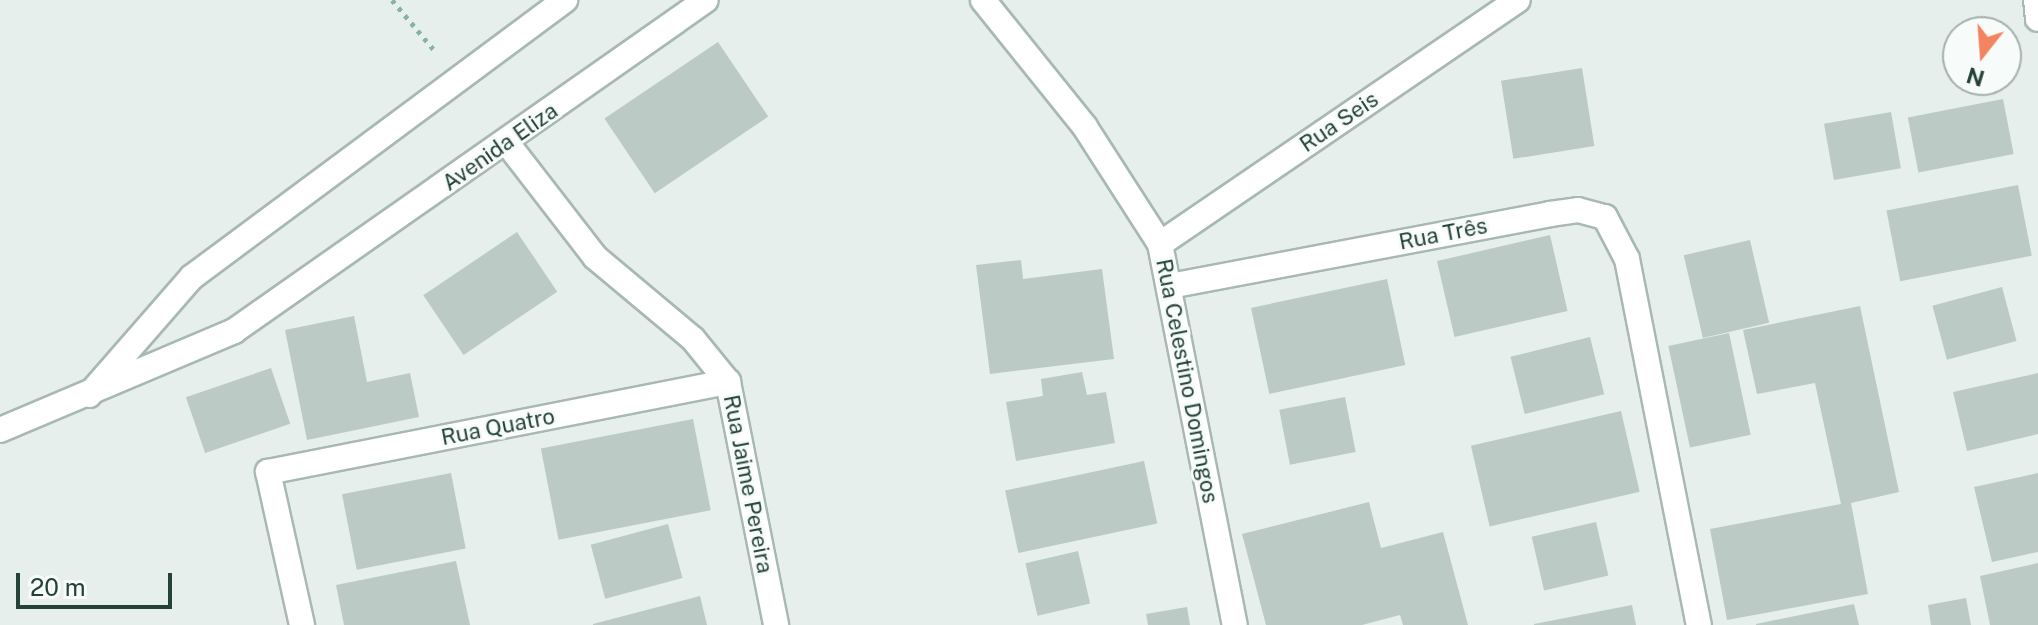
<!DOCTYPE html>
<html>
<head>
<meta charset="utf-8">
<style>
	body { margin:0 }
	#map { position:relative; width:2038px; height:625px; overflow:hidden; background:#e6efeb; font-family:"Public Sans",sans-serif }
	div>[style] { position:absolute }
	.building>* { inset:0; background:#bbcac4; transform-origin:0 0 }
	.path>* { height:5px; margin-top:-2.5px; transform-origin:0; background:repeating-linear-gradient(90deg,#86b3a5 0 4px,transparent 0 10px) }
	.roads { filter:drop-shadow(2px 0 #a8b8b2) drop-shadow(-2px 0 #a8b8b2) drop-shadow(0 2px #a8b8b2) drop-shadow(0 -2px #a8b8b2) }
	.minor>* { height:24px; margin:-12px; padding:0 12px; transform-origin:12px; border-radius:12px; background:#fff }
	span { translate:-50% -50%; white-space:nowrap; text-align:center; line-height:1.15; -webkit-text-stroke:6px #f7fbf9; paint-order:stroke }
	.street-label { font-size:22px; color:#24423a }
	.north { position:absolute; left:1942px; top:16px; width:80px; height:80px; box-sizing:border-box; background:#f7fbf9; border:2px solid #a3b1ad; border-radius:50%; rotate:197deg; font-size:22px; font-weight:700; line-height:32px; text-align:center; color:#24423a }
	.north::after { content:''; display:block; margin:auto; width:28px; height:36px; background:#f4845f; clip-path:polygon(50% 0,100% 100%,50% 72%,0 100%) }
	.scale { position:absolute; left:16px; top:573px; width:156px; height:36px; box-sizing:border-box; border:4px solid #24423a; border-top:0; padding-left:10px; font-size:24px; line-height:28px; white-space:nowrap; color:#24423a; -webkit-text-stroke:6px #f7fbf9; paint-order:stroke }
</style>
</head>
<body>
<div id="map">
	<div class="building">
		<i style="left:718px;top:42px;width:90px;height:137px;rotate:56deg"></i>
		<i style="left:1582px;top:68px;width:79px;height:82px;rotate:81deg"></i>
		<i style="left:2003px;top:99px;width:56px;height:97px;rotate:79deg"></i>
		<i style="left:1891px;top:112px;width:57px;height:68px;rotate:80deg"></i>
		<i style="left:2018px;top:185px;width:72px;height:134px;rotate:79deg"></i>
		<i style="left:517px;top:232px;width:72px;height:113px;rotate:56deg"></i>
		<i style="left:1550px;top:235px;width:78px;height:116px;rotate:77deg"></i>
		<i style="left:1750px;top:240px;width:85px;height:68px;rotate:77deg"></i>
		<i style="clip-path:polygon(1021px 260px,1023px 279px,1102px 269px,1114px 359px,990px 374px,976px 265px)"></i>
		<i style="left:1387px;top:279px;width:88px;height:139px;rotate:78deg"></i>
		<i style="left:2002px;top:287px;width:56px;height:72px;rotate:75deg"></i>
		<i style="clip-path:polygon(1860px 306px,1899px 492px,1851px 503px,1868px 594px,1727px 620px,1710px 529px,1841px 504px,1815px 383px,1757px 394px,1743px 330px)"></i>
		<i style="clip-path:polygon(354px 316px,367px 382px,410px 373px,419px 417px,307px 440px,285px 330px)"></i>
		<i style="left:1729px;top:333px;width:104px;height:62px;rotate:78deg"></i>
		<i style="left:1590px;top:337px;width:59px;height:82px;rotate:76deg"></i>
		<i style="left:271px;top:368px;width:59px;height:90px;rotate:71deg"></i>
		<i style="clip-path:polygon(1082px 372px,1087px 395px,1106px 392px,1115px 443px,1016px 461px,1006px 402px,1043px 396px,1041px 379px)"></i>
		<i style="clip-path:polygon(2038px 373px,2038px 434px,1967px 451px,1953px 392px)"></i>
		<i style="left:1345px;top:397px;width:56px;height:67px;rotate:79deg"></i>
		<i style="left:1621px;top:411px;width:83px;height:154px;rotate:77deg"></i>
		<i style="left:693px;top:419px;width:93px;height:155px;rotate:79deg"></i>
		<i style="left:1144px;top:461px;width:64px;height:142px;rotate:78deg"></i>
		<i style="left:451px;top:473px;width:77px;height:111px;rotate:79deg"></i>
		<i style="clip-path:polygon(2038px 473px,2038px 552px,1992px 562px,1974px 487px)"></i>
		<i style="clip-path:polygon(1369px 502px,1381px 548px,1443px 532px,1468px 625px,1403px 625px,1400px 615px,1362px 625px,1266px 625px,1242px 534px)"></i>
		<i style="left:1596px;top:522px;width:55px;height:66px;rotate:77deg"></i>
		<i style="left:668px;top:524px;width:56px;height:80px;rotate:75deg"></i>
		<i style="left:1078px;top:551px;width:54px;height:54px;rotate:77deg"></i>
		<i style="clip-path:polygon(456px 561px,470px 625px,344px 625px,336px 585px)"></i>
		<i style="clip-path:polygon(2038px 563px,2038px 625px,1990px 625px,1980px 576px)"></i>
		<i style="clip-path:polygon(700px 596px,707px 625px,593px 625px,593px 624px)"></i>
		<i style="clip-path:polygon(1966px 598px,1971px 625px,1931px 625px,1928px 605px)"></i>
		<i style="clip-path:polygon(1854px 604px,1859px 625px,1756px 625px,1756px 624px)"></i>
		<i style="clip-path:polygon(1632px 605px,1636px 625px,1534px 625px,1534px 624px)"></i>
		<i style="clip-path:polygon(1187px 607px,1190px 625px,1148px 625px,1146px 614px)"></i>
	</div>
	<div class="path">
		<i style="left:392px;top:0;width:67px;rotate:49.9deg"></i>
	</div>
	<div class="roads">
		<div class="minor">
			<i style="left:983px;top:0;width:163px;rotate:51.2deg"></i>
			<i style="left:1085px;top:127px;width:139px;rotate:57.3deg"></i>
			<i style="left:1160px;top:244px;width:388px;rotate:78.9deg"></i>
			<i style="left:2036px;top:0;width:19px;rotate:84deg"></i>
			<i style="left:507px;top:143px;width:144px;rotate:52.3deg"></i>
			<i style="left:595px;top:257px;width:128px;rotate:39.9deg"></i>
			<i style="left:693px;top:339px;width:55px;rotate:50.9deg"></i>
			<i style="left:728px;top:382px;width:248px;rotate:78.8deg"></i>
			<i style="left:1160px;top:244px;width:433px;rotate:-34.3deg"></i>
			<i style="left:1170px;top:286px;width:387px;rotate:-10.7deg"></i>
			<i style="left:1550px;top:214px;width:28px;rotate:-8deg"></i>
			<i style="left:1578px;top:210px;width:28px;rotate:15deg"></i>
			<i style="left:1605px;top:217px;width:47px;rotate:62.4deg"></i>
			<i style="left:1627px;top:259px;width:373px;rotate:78.9deg"></i>
			<i style="left:89px;top:395px;width:157px;rotate:-48.9deg"></i>
			<i style="left:192px;top:277px;width:465px;rotate:-36.6deg"></i>
			<i style="left:0;top:430px;width:254px;rotate:-22.9deg"></i>
			<i style="left:234px;top:331px;width:576px;rotate:-35.04deg"></i>
			<i style="left:302px;top:625px;width:157px;rotate:-102.5deg"></i>
			<i style="left:268px;top:472px;width:469px;rotate:-11.1deg"></i>
		</div>
	</div>
	<div class="street-label">
		<span style="left:1339px;top:122px;rotate:-34deg">Rua Seis</span>
		<span style="left:500px;top:147px;rotate:-35deg">Avenida Eliza</span>
		<span style="left:1443px;top:234px;rotate:-11deg">Rua Três</span>
		<span style="left:1187px;top:381px;rotate:79deg">Rua Celestino Domingos</span>
		<span style="left:498px;top:427px;rotate:-11deg">Rua Quatro</span>
		<span style="left:748px;top:484px;rotate:79deg">Rua Jaime Pereira</span>
	</div>
	<div class="north">N</div>
	<div class="scale">20 m</div>
</div>
</body>
</html>
